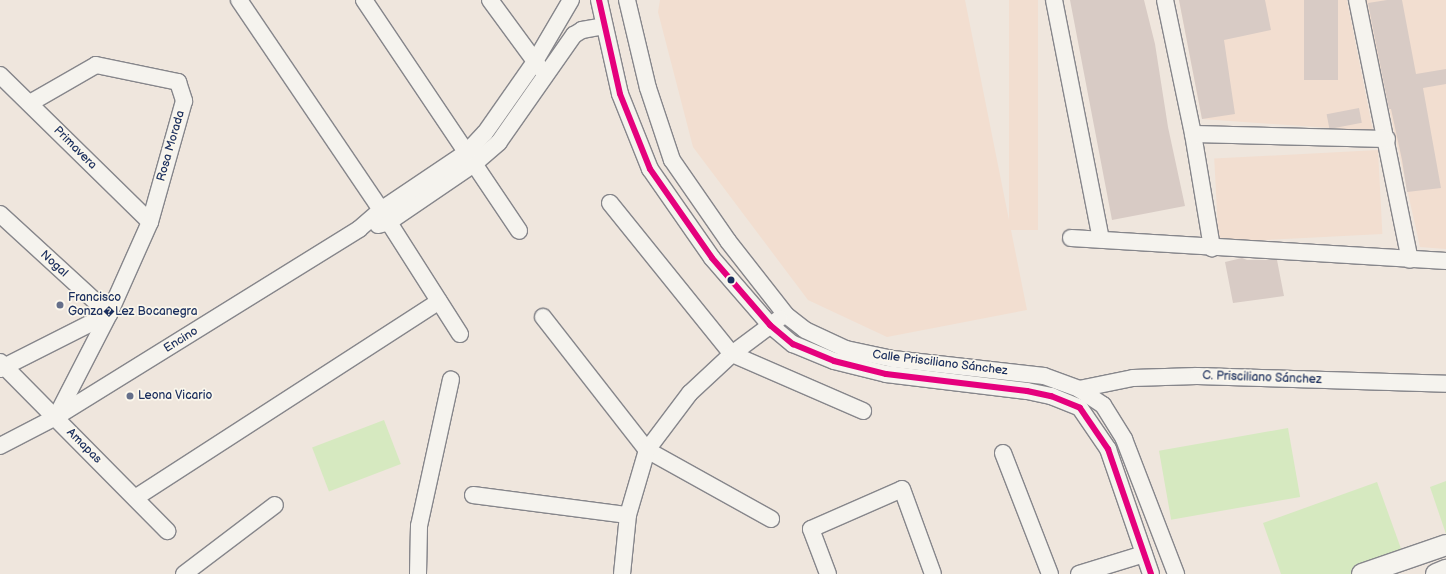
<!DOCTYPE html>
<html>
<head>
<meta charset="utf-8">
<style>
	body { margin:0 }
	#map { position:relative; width:1446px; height:574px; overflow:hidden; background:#efe6dd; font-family:"Balsamiq Sans",sans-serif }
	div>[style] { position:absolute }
	.built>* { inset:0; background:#f2ded0; transform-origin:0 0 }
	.green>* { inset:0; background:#d6e9c0; transform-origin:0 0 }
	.building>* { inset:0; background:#d8cbc5; transform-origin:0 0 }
	.roads { filter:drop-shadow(1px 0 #86868b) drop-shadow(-1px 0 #86868b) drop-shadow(0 1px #86868b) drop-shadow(0 -1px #86868b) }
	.minor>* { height:16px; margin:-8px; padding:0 8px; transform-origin:8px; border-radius:8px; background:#f5f3ee }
	.major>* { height:20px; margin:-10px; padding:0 10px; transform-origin:10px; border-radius:10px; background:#f5f3ee }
	.bus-1>* { height:6px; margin:-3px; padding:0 3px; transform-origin:3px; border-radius:3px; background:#e5007d }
	.dots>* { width:11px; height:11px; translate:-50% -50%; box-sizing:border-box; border:2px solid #fbf7ec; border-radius:50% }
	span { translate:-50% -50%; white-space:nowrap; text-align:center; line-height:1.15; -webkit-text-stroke:3.5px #fbf7ec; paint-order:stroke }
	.street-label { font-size:12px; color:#1b2f5e }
	.poi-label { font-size:12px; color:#1b2f5e }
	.left { translate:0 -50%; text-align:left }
</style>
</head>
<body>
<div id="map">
	<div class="built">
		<i style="clip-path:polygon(660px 0,965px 0,1027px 310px,887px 337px,808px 300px,693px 147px,658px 12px)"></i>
		<i style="left:1009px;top:0;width:29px;height:230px"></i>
		<i style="clip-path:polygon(1179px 0,1347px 0,1373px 131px,1202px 119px)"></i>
		<i style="clip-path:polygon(1365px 0,1446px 0,1446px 249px,1420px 247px)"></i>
		<i style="left:1378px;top:150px;width:84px;height:164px;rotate:87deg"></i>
	</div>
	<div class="green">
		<i style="left:384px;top:420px;width:47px;height:77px;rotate:69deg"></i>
		<i style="left:1288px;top:428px;width:70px;height:131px;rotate:80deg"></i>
		<i style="clip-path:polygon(1446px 481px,1446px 534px,1430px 487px)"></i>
		<i style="clip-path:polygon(1377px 482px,1404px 557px,1355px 574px,1281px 574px,1263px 523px)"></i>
	</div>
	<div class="building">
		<i style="clip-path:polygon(1070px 0,1144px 0,1155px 44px,1168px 127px,1185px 206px,1112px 220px)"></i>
		<i style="clip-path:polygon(1179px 0,1265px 0,1271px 30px,1224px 40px,1235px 114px,1202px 119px)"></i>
		<i style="left:1304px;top:0;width:34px;height:80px"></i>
		<i style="clip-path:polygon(1387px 0,1402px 0,1416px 74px,1446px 69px,1446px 84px,1423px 88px,1441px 188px,1407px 192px,1402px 160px,1391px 109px,1389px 109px,1368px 3px)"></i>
		<i style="left:1359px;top:108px;width:15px;height:33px;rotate:79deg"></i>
		<i style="clip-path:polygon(1242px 258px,1247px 260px,1277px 260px,1284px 296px,1233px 303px,1225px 262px)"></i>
	</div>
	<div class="roads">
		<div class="minor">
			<i style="left:239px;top:0;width:254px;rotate:55.9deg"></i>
			<i style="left:381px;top:210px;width:147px;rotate:57.5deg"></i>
			<i style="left:364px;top:0;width:278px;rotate:56.1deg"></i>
			<i style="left:490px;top:0;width:84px;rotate:53.7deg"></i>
			<i style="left:599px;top:0;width:96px;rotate:77.4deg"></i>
			<i style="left:620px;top:94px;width:81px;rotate:68.2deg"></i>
			<i style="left:650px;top:169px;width:108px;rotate:55.1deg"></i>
			<i style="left:712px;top:258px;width:89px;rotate:49.1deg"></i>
			<i style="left:770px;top:325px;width:30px;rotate:40deg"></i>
			<i style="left:793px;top:344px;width:44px;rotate:22.5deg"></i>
			<i style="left:834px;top:361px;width:54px;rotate:14deg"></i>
			<i style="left:886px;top:374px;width:142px;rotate:6.9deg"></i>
			<i style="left:1027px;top:391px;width:25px;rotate:12deg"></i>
			<i style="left:1051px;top:396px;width:31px;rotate:22deg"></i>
			<i style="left:1080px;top:408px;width:50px;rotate:55.7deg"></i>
			<i style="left:1108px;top:449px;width:132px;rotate:71deg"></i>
			<i style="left:627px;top:0;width:90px;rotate:76.6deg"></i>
			<i style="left:648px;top:88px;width:76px;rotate:71.6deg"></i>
			<i style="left:672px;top:160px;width:98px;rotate:55.3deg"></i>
			<i style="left:728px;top:241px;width:94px;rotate:51.9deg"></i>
			<i style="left:786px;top:315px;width:24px;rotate:38deg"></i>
			<i style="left:805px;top:330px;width:45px;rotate:24.9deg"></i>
			<i style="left:846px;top:349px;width:48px;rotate:12deg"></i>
			<i style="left:893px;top:359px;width:152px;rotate:6.4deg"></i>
			<i style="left:1044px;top:376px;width:37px;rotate:20deg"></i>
			<i style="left:1079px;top:389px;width:29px;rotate:34deg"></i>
			<i style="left:1103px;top:405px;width:40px;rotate:58deg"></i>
			<i style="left:1124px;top:439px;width:145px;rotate:68.9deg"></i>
			<i style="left:1054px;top:0;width:244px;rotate:78.9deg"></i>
			<i style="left:1165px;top:0;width:137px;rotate:78.2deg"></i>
			<i style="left:1193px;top:134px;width:116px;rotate:80.5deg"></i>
			<i style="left:1357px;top:0;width:265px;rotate:78.5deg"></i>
			<i style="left:0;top:75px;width:210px;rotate:44.4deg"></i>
			<i style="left:30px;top:103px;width:76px;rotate:-29.9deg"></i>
			<i style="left:96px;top:65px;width:84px;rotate:11.7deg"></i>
			<i style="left:178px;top:82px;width:20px;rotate:72deg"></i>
			<i style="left:184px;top:101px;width:126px;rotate:105.7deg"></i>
			<i style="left:150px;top:222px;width:101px;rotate:114deg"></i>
			<i style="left:109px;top:314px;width:116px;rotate:117.2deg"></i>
			<i style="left:1193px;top:134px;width:194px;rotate:1.5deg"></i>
			<i style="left:610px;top:203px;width:194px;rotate:51.1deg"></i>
			<i style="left:732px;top:354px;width:143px;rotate:23.5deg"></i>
			<i style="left:0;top:214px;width:148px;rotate:42.5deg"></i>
			<i style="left:378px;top:225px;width:11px;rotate:-15deg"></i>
			<i style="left:389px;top:222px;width:103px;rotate:-34.3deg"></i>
			<i style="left:474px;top:164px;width:33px;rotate:-41deg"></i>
			<i style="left:499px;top:142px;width:131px;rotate:-55deg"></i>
			<i style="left:574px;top:35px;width:9px;rotate:-32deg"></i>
			<i style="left:582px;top:30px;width:22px;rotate:-10deg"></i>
			<i style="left:1071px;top:238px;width:376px;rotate:3.5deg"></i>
			<i style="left:543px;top:317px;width:169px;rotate:52deg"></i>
			<i style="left:647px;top:450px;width:142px;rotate:29.1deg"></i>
			<i style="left:0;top:362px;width:238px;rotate:45.3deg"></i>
			<i style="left:0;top:369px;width:122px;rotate:-26.8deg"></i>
			<i style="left:1079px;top:389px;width:55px;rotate:-11.5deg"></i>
			<i style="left:1133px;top:378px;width:64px;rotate:-1.8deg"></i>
			<i style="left:1197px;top:376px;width:249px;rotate:1.8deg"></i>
			<i style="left:0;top:446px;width:63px;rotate:-27.4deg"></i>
			<i style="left:56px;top:417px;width:357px;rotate:-31.8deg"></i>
			<i style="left:359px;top:229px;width:29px;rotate:-41deg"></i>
			<i style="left:381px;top:210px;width:104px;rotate:-34deg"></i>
			<i style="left:467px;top:152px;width:26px;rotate:-47deg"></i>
			<i style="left:485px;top:133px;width:85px;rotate:-55deg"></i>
			<i style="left:534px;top:63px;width:73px;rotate:-59.6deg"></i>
			<i style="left:1003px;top:453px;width:130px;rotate:68.8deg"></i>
			<i style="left:473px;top:495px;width:156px;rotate:7.4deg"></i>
			<i style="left:135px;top:498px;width:362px;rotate:-32.9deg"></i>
			<i style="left:184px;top:574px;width:114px;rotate:-37.2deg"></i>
			<i style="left:418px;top:574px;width:48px;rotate:-88.8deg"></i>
			<i style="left:419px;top:526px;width:150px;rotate:-77.7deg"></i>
			<i style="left:622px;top:574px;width:59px;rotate:-84.2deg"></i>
			<i style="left:628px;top:515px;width:68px;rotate:-73.7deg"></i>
			<i style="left:647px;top:450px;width:71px;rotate:-53deg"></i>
			<i style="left:690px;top:393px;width:57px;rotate:-42.9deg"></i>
			<i style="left:732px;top:354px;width:59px;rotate:-36.7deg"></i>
			<i style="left:828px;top:574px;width:48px;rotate:-110.7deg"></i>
			<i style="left:811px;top:529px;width:99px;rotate:-23.7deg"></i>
			<i style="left:902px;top:489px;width:90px;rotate:70deg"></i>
			<i style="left:1079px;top:574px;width:68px;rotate:-17.1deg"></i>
		</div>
		<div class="major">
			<i style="left:1362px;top:574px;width:89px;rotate:-19deg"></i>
			<i style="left:1436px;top:574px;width:11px;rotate:-22deg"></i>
		</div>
	</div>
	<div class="bus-1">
		<i style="left:599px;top:0;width:96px;rotate:77.4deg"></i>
		<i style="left:620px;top:94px;width:81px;rotate:68.2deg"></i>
		<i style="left:650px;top:169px;width:108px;rotate:55.1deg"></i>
		<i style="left:712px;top:258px;width:89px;rotate:49.1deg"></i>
		<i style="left:770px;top:325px;width:30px;rotate:40deg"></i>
		<i style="left:793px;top:344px;width:44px;rotate:22.5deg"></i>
		<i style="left:834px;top:361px;width:54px;rotate:14deg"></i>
		<i style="left:886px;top:374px;width:142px;rotate:6.9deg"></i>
		<i style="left:1027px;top:391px;width:25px;rotate:12deg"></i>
		<i style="left:1051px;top:396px;width:31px;rotate:22deg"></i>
		<i style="left:1080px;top:408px;width:50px;rotate:55.7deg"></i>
		<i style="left:1108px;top:449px;width:132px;rotate:71deg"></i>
	</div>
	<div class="dots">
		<i style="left:731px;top:280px;background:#1b2f5e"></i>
		<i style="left:60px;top:305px;background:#656f8a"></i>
		<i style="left:130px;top:396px;background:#656f8a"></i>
	</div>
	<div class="street-label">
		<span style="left:171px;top:146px;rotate:-74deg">Rosa Morada</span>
		<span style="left:75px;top:148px;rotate:45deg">Primavera</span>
		<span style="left:54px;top:264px;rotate:43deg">Nogal</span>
		<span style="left:181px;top:340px;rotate:-32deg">Encino</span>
		<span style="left:940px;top:363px;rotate:7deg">Calle Prisciliano Sánchez</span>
		<span style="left:1262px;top:378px;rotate:2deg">C. Prisciliano Sánchez</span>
		<span style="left:84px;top:446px;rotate:45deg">Amapas</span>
	</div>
	<div class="poi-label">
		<span class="left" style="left:68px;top:305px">Francisco<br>Gonza�Lez Bocanegra</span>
		<span class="left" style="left:138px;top:396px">Leona Vicario</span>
	</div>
</div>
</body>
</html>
